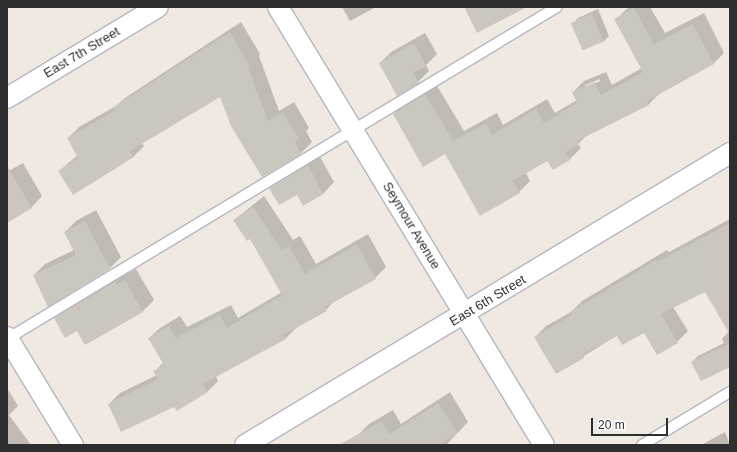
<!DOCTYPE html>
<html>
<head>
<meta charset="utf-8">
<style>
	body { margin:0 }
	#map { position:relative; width:737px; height:452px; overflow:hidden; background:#efe9e1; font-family:Helvetica,sans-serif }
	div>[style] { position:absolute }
	.shadow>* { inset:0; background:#0003 }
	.building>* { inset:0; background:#cbc7bf; transform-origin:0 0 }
	.roads { filter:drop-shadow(1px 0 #b4b7c1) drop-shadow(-1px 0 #b4b7c1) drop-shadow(0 1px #b4b7c1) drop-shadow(0 -1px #b4b7c1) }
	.lane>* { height:10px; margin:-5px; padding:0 5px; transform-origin:5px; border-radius:5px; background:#fff }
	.street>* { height:20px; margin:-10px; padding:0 10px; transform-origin:10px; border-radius:10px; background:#fff }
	span { translate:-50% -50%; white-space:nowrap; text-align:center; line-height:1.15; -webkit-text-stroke:3px #fff; paint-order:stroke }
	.street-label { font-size:13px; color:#2e2e2e }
	.frame { position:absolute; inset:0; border:8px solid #2e2e2e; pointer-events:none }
	.scale { position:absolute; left:591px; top:418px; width:77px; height:18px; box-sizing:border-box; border:2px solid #2e2e2e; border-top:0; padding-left:5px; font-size:12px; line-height:14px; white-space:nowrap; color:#2e2e2e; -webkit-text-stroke:3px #fff; paint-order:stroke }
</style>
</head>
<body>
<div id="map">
	<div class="shadow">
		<i style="clip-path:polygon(342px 7px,376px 7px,350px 21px)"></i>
		<i style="clip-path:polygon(evenodd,629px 7px,650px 7px,665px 33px,704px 13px,724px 53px,713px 64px,660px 93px,649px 104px,587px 135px,578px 144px,581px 148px,570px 159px,553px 169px,548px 160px,526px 173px,530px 181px,519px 192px,445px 153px,394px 114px,405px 103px,436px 84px,464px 131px,497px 113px,503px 125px,547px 99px,555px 113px,577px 100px,573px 92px,584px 81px,606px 72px,612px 85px,642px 68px,616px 19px,629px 7px,600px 79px,600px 81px,585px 88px,585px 85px,600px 79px)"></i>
		<i style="clip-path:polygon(598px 9px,609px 36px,603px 42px,573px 24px,578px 18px)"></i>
		<i style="clip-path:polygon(241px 22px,260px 54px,259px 56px,279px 111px,294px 102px,309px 128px,306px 131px,312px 142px,301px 153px,263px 176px,220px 96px,142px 143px,144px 146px,133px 157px,59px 171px,78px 155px,68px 138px,79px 127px,116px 106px,125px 98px)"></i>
		<i style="clip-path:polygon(425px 33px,437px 54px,426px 65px,429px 71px,418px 82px,380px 63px,391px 52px)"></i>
		<i style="clip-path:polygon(319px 155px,334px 182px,323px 194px,304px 204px,298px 193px,270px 189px,282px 177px)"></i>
		<i style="clip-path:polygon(23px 163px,42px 196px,31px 208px,7px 222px,7px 172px)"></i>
		<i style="clip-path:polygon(264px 196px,293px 240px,300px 236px,316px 264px,368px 234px,386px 267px,375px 278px,336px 299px,326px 310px,296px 328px,285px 339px,216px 376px,218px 381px,208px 391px,175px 405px,109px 404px,120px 393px,157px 375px,155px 371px,163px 363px,149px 338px,160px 328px,180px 316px,187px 327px,231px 305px,238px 318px,282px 292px,251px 238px,234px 220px)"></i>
		<i style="clip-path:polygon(96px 210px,121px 257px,110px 268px,49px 305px,34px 275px,45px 264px,74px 250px,65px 232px,76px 221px)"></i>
		<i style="clip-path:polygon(730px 219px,730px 271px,673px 307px,688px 331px,677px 342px,645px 332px,618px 335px,556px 373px,535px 337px,546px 326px,571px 312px,582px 301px,667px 250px,669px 252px)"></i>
		<i style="clip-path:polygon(136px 269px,154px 300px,143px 311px,85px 344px,77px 329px,56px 318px,67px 307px,128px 270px,129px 273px)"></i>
		<i style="clip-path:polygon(730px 330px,730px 363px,692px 362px,698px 356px,724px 343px,722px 339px)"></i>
		<i style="clip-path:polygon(7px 388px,18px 406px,9px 415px,31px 445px,7px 445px)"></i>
		<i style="clip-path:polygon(450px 392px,468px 422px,446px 445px,364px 445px,358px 435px,369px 424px,393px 410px,401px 424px)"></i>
		<i style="clip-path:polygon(725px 432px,730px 445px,701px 445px)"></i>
	</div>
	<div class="building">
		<i style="clip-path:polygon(464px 7px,527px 7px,477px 33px)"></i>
		<i style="clip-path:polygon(634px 8px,654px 44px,693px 24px,714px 64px,647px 101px,649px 105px,577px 141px,579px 144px,566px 152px,570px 160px,553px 170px,547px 161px,513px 181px,520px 193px,480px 216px,445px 154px,423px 167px,393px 114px,425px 94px,453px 141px,486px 123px,492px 135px,536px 109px,544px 123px,577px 103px,572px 92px,595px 82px,601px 95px,643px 72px,614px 19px)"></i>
		<i style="left:592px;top:14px;width:30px;height:23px;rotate:67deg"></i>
		<i style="clip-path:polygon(230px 32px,250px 66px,248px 67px,268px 121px,283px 112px,299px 139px,295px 142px,301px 154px,262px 177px,231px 126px,220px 97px,130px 151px,134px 157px,73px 195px,58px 171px,78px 158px,67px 138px,114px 111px,112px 108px)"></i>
		<i style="clip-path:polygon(414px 43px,426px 66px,413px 73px,419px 83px,397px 96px,379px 63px)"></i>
		<i style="clip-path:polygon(308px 165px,323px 194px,303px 206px,297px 195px,279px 205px,269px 188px)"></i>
		<i style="clip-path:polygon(7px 166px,32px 208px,7px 223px)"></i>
		<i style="clip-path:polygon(253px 207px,282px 250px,289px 246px,305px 274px,357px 244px,376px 279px,325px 307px,327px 311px,283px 335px,286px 339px,203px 384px,208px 392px,177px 411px,174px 407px,121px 432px,108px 404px,158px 379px,153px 371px,164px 365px,148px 338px,169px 326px,176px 338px,220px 315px,227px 328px,282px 295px,250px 239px,247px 241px,233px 220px)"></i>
		<i style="clip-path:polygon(85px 221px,110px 269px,48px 307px,33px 275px,76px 255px,64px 232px)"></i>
		<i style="clip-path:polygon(730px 223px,730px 335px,705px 292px,661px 314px,678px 343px,657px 355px,644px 333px,622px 345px,617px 336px,583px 354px,584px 358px,556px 374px,534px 337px,572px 315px,570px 312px,656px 260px,657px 262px)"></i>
		<i style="clip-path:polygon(125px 280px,143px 312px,85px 345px,77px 331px,65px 338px,54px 318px,116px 281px,118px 284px)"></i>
		<i style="clip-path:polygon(730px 343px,730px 367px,701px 381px,691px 362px)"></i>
		<i style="clip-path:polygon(438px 403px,458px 433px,440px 445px,339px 445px,381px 421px,389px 434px)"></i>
	</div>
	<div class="roads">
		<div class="lane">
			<i style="left:7px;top:339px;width:642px;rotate:-31.12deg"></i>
			<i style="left:642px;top:445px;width:103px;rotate:-31.1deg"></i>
		</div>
		<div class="street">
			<i style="left:278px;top:7px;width:512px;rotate:58.73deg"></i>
			<i style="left:7px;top:98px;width:176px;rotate:-31.1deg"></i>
			<i style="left:7px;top:337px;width:127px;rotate:58.6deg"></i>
			<i style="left:245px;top:445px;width:566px;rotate:-31.05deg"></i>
		</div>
	</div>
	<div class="street-label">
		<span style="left:82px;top:53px;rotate:-31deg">East 7th Street</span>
		<span style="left:411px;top:226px;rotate:59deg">Seymour Avenue</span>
		<span style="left:488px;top:301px;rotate:-31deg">East 6th Street</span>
	</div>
	<div class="frame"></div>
	<div class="scale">20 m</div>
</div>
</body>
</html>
